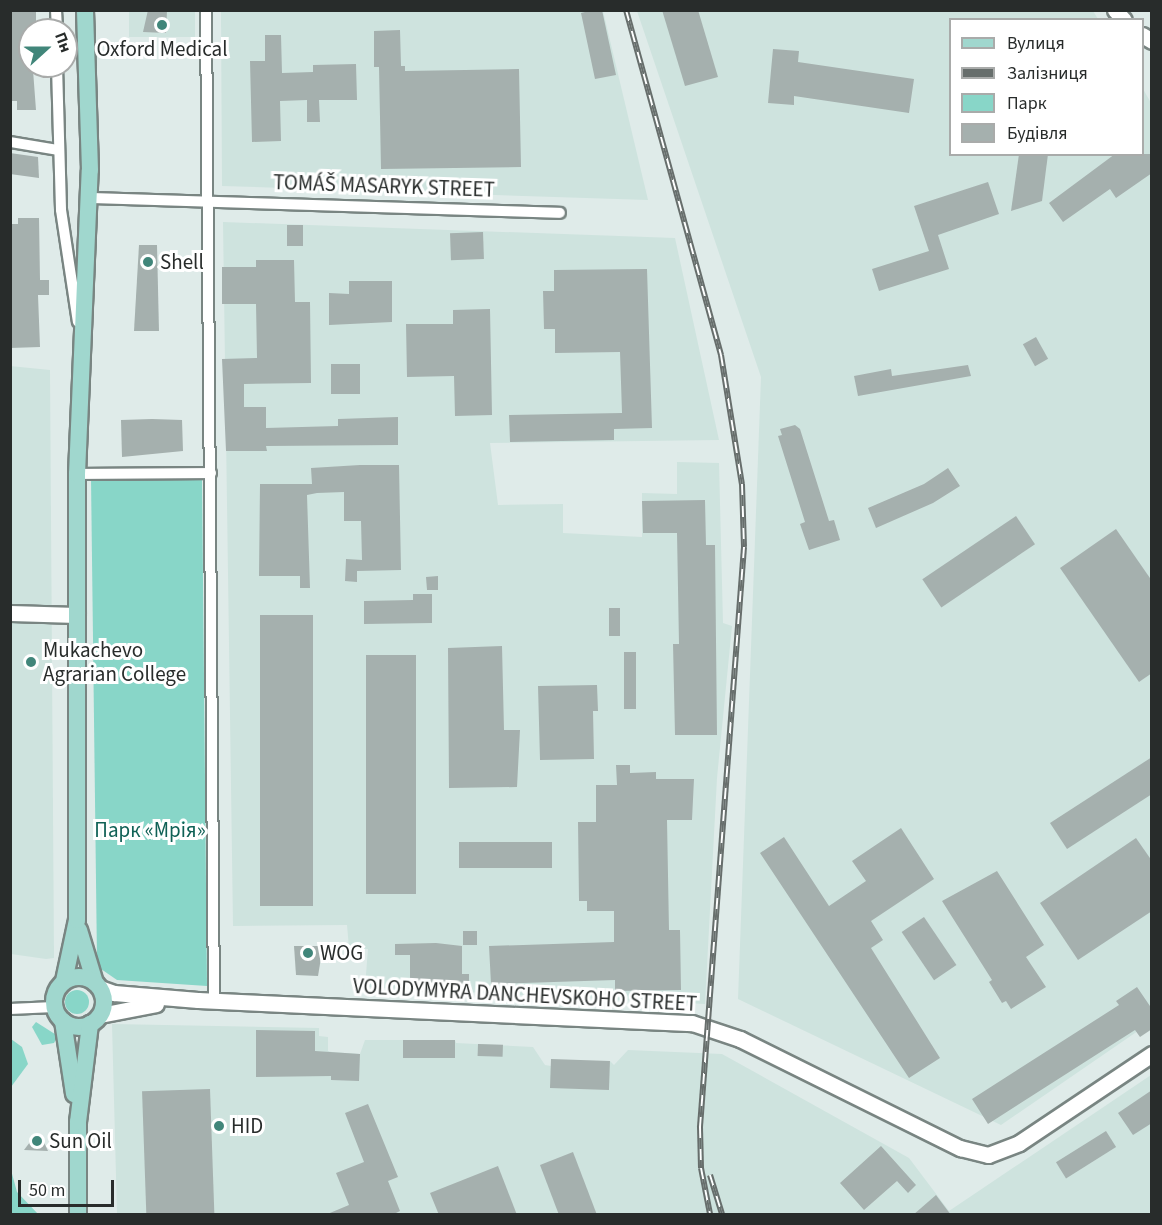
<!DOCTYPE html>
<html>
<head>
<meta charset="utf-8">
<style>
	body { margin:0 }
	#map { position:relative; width:1162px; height:1225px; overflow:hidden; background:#dfebe9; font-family:"Source Sans 3",sans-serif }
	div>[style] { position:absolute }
	.built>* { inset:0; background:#cee3de; transform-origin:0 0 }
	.green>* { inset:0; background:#88d6c8 }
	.round { border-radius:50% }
	.building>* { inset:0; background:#a5b0ae; transform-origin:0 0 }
	.roads { filter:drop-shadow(2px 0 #798582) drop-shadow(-2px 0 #798582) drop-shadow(0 2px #798582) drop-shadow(0 -2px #798582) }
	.street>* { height:10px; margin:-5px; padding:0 5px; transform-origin:5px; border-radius:5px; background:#fff }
	.secondary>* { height:15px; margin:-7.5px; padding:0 7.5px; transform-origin:7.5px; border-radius:7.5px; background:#fff }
	.primary>* { height:16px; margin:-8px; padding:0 8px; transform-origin:8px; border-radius:8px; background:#a0d7ce }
	.primary>.ring { margin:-8px; padding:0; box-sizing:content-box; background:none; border:16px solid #a0d7ce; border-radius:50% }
	.rail>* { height:6px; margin-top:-3px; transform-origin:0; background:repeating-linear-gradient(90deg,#fff 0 11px,#676e6c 0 22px); box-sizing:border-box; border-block:2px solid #676e6c }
	.dots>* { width:16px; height:16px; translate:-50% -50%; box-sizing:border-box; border:3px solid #fff; border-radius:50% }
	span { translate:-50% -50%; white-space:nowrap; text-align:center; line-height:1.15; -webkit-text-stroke:6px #fff; paint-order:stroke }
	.poi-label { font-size:21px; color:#282c2b }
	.left { translate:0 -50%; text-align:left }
	.street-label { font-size:21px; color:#282c2b }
	.park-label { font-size:21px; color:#106156 }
	.frame { position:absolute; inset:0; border:12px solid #282c2b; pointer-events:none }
	.legend { position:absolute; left:949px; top:18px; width:195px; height:138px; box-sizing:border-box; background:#fff; border:2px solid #a9abaa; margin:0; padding:8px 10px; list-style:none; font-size:18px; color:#282c2b }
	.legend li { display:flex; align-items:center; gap:12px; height:30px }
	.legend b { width:30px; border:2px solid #a9abaa }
	.north { position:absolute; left:18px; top:18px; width:60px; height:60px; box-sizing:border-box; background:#fff; border:2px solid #a9abaa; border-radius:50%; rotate:69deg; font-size:16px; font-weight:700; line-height:24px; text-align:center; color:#282c2b }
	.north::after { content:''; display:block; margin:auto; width:21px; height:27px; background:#41867a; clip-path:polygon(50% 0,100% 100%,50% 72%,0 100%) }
	.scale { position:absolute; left:18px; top:1180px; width:96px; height:27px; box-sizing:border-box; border:3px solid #282c2b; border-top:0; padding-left:8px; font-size:18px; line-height:21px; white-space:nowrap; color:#282c2b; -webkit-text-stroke:4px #fff; paint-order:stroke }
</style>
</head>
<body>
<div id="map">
	<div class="built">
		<i style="left:129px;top:11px;width:66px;height:26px"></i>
		<i style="clip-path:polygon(221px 11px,603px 11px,648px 200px,222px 186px)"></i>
		<i style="clip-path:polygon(637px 11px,1093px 11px,1098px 19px,950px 20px,950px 154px,1142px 154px,1143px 89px,1151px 103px,1151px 1022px,1001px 1125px,738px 999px,761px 377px)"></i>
		<i style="clip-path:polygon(223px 222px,675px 238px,719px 440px,490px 443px,498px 505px,563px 504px,563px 533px,642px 537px,642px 493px,677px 494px,677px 462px,719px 463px,723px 623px,732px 626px,717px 778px,705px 1004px,365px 987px,368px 949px,349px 948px,347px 925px,233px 926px)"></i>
		<i style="clip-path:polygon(10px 366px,50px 370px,54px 958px,46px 959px,11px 954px)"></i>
		<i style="clip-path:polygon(112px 1024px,319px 1028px,319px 1036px,328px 1037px,328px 1051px,332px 1052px,360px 1054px,365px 1040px,455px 1040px,456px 1043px,533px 1047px,545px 1065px,551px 1066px,610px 1061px,614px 1065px,628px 1050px,722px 1054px,909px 1158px,949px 1211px,1151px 1075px,1151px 1214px,117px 1214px)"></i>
	</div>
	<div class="green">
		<i style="clip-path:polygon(91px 478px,202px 479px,207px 986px,117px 980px,101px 969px,97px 961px)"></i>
		<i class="round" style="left:65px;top:990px;width:24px;height:24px"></i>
		<i style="clip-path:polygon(36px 1022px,58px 1036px,54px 1043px,42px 1045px,32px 1027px)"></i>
		<i style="clip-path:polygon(11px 1039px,22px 1047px,28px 1064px,11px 1087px)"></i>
		<i style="clip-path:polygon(11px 1170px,17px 1192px,38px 1214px,11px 1214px)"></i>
	</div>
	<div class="building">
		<i style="clip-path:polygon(10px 10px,36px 10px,36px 30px,30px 30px,36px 110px,17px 110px,17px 101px,12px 101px)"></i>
		<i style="clip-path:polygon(148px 10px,167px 10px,166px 33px,143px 32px)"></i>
		<i style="clip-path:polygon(593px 10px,602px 10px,616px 75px,595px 79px,581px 13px)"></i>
		<i style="clip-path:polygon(662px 10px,698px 10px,718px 77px,685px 86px)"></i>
		<i style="clip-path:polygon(400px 30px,401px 66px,405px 66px,405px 71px,519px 69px,521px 167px,381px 169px,379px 67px,374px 67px,374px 31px)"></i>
		<i style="clip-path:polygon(265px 35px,281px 35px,282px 73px,313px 72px,313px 65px,356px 64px,357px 100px,319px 100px,320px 122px,307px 122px,307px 100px,280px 101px,281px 141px,252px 142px,250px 61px,265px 61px)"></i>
		<i style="clip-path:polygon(773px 49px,799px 51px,798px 62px,914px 79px,909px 113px,794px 96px,794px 105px,768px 103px)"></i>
		<i style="clip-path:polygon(10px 153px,38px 157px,39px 178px,10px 174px)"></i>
		<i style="clip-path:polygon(1019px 154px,1048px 154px,1042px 201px,1011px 211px)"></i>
		<i style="clip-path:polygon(1115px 154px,1152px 154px,1152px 173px,1116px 198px,1110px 189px,1063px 222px,1049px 203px)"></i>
		<i style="clip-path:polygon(988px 182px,999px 214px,938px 235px,949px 269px,879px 291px,872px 269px,929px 251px,914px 206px)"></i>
		<i style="clip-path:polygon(18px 218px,39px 218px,40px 280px,49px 280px,49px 295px,38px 295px,40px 347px,10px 348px,10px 246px,12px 224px,18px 224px)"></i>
		<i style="left:303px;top:225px;width:21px;height:16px;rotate:90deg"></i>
		<i style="left:483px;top:232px;width:27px;height:33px;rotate:88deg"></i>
		<i style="clip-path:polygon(139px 245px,157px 245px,159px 331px,134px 331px)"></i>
		<i style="clip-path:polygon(256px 260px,294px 260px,295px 302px,310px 302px,311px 383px,244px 384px,244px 407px,266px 407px,266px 428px,338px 426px,338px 419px,398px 417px,398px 445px,266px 446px,267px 451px,226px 451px,222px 359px,257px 358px,256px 304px,222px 304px,222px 267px,256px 267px)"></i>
		<i style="clip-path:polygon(647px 269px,652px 428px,614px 429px,614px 440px,510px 442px,509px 415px,622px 413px,620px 352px,555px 353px,555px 329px,544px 329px,543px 291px,554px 291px,554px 270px)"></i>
		<i style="clip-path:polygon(349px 281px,392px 281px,392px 322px,329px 325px,329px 293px,349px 294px)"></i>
		<i style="clip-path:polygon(490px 309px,492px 415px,455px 416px,454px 376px,407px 377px,406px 324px,453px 324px,453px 310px)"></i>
		<i style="left:1036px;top:337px;width:25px;height:15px;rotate:61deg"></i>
		<i style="left:331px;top:364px;width:29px;height:30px"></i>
		<i style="clip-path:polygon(968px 365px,971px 376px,858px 396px,854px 376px,891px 369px,892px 376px)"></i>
		<i style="clip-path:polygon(152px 419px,182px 420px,183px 451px,122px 457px,121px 420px)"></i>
		<i style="clip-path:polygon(795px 425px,800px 429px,829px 521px,834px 520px,840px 540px,809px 550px,800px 524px,805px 522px,778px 436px,782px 435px,780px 429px)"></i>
		<i style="clip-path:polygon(360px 465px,399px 465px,401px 570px,357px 571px,357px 582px,345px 581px,346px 559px,362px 560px,361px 521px,344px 521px,344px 492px,317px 493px,307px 495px,310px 588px,300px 588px,300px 576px,259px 576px,260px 484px,312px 484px,311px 468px)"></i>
		<i style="clip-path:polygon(948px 468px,960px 486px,933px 503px,876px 528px,868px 508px,924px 484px)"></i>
		<i style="clip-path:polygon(705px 500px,706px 545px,715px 545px,717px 735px,675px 735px,673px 644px,679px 644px,677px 533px,643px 533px,642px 501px)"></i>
		<i style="left:1016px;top:516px;width:34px;height:113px;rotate:56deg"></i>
		<i style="clip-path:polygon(1116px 529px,1152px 581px,1152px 673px,1139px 682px,1060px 568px)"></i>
		<i style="clip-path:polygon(438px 576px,438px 590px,427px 590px,426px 577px)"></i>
		<i style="clip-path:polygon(413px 594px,432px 594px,432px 623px,364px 624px,364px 601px,413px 600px)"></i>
		<i style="left:609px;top:608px;width:11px;height:28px"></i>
		<i style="left:260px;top:615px;width:53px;height:291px"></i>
		<i style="clip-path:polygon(502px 646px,504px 730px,520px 730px,517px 787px,449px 788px,448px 648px)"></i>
		<i style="left:624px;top:652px;width:12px;height:57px"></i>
		<i style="left:366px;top:655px;width:50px;height:239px"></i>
		<i style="clip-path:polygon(597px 685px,598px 711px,593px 711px,594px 759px,540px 760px,538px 686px)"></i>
		<i style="clip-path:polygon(1152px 757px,1152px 794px,1067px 849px,1050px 823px)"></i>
		<i style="clip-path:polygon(616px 765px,630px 765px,630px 773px,656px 772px,656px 779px,694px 779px,692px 820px,667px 820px,669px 930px,680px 930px,681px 990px,615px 991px,615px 980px,491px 984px,489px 946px,614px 942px,614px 911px,587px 911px,587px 901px,579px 901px,578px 822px,596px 822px,596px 785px,617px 785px)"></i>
		<i style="clip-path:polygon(901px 828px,934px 879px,871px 921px,883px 940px,871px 948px,940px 1058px,909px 1078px,760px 853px,784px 837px,829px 906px,866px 881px,852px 861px)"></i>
		<i style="clip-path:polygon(1136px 838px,1152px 861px,1152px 911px,1078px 960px,1040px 903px)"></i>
		<i style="left:552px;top:842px;width:26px;height:93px;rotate:90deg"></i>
		<i style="clip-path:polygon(997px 871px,1044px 945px,1026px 957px,1046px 987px,1011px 1009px,1006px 1001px,1002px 1003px,989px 982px,992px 980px,942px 901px)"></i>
		<i style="left:924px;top:917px;width:58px;height:27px;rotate:56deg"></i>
		<i style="left:463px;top:931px;width:14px;height:14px"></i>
		<i style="clip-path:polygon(436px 943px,462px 946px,462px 974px,469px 974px,469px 993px,410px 992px,410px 955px,395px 955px,395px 944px)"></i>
		<i style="clip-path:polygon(294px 946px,323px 946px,318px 976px,296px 975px)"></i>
		<i style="clip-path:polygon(1137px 987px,1152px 1009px,1152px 1029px,1140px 1037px,1135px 1030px,988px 1124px,972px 1099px,1119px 1005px,1116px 1001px)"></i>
		<i style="clip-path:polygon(256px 1030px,315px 1031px,315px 1051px,360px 1054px,359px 1081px,331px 1080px,331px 1076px,256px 1077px)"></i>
		<i style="left:455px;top:1040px;width:18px;height:52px;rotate:90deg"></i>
		<i style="left:478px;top:1044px;width:25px;height:12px;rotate:2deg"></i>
		<i style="left:551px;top:1059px;width:59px;height:29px;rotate:2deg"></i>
		<i style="left:210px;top:1089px;width:126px;height:68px;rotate:88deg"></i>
		<i style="clip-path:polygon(1152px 1090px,1152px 1123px,1133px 1135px,1118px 1113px)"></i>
		<i style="clip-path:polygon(368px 1104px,398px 1177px,388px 1181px,400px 1211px,392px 1215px,325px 1215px,349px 1205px,336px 1173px,364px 1162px,345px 1113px)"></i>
		<i style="left:1106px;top:1131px;width:19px;height:59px;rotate:58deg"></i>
		<i style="clip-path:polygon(33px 1138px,42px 1138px,48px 1151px,24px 1150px)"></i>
		<i style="clip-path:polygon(881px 1146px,916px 1185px,908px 1193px,897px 1181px,864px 1210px,840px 1183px)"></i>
		<i style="clip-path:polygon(573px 1152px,597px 1215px,559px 1215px,540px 1165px)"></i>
		<i style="clip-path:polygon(498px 1166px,517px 1215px,439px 1215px,430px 1193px)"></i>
		<i style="clip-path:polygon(936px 1195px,951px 1215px,913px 1215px)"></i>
	</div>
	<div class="roads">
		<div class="street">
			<i style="left:56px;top:10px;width:20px;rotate:87deg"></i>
			<i style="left:206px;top:10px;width:991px;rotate:89.54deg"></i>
			<i style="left:57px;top:66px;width:144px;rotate:88.4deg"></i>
			<i style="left:61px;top:210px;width:113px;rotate:81.4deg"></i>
			<i style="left:10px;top:142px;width:49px;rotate:9.5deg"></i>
			<i style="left:89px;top:198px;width:471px;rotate:1.8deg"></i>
			<i style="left:77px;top:474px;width:134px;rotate:-0.4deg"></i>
			<i style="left:10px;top:1009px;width:44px;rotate:-2.6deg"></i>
		</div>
		<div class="secondary">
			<i style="left:1115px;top:10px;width:13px;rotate:48deg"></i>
			<i style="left:1142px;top:35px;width:12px;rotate:31deg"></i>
			<i style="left:10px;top:613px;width:67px;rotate:1.7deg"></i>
			<i style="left:100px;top:988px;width:15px;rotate:20deg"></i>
			<i style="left:114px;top:993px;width:84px;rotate:4.8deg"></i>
			<i style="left:198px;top:1000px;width:495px;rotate:2.7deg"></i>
			<i style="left:692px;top:1023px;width:51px;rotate:18.4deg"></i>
			<i style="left:740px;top:1039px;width:246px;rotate:26.4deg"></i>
			<i style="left:960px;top:1148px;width:29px;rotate:14deg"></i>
			<i style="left:988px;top:1155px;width:33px;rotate:-21deg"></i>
			<i style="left:1019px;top:1143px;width:160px;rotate:-33.8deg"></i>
			<i style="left:100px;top:1015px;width:57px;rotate:-11.1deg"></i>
		</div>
		<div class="primary">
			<i style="left:79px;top:930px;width:55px;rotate:73.2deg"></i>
			<i class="ring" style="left:54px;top:977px;width:34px;height:34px"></i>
			<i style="left:64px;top:981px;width:62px;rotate:-78deg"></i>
			<i style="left:77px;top:920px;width:446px;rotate:-90deg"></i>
			<i style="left:77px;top:474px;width:304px;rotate:-87.6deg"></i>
			<i style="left:90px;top:170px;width:160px;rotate:-91.8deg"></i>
			<i style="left:63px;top:1021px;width:74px;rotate:81.4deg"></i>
			<i style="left:78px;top:1214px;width:92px;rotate:-90deg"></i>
			<i style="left:78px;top:1122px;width:99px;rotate:-83deg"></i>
		</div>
	</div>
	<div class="rail">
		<i style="left:626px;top:10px;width:358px;rotate:74.6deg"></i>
		<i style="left:721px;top:355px;width:131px;rotate:80.8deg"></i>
		<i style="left:742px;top:484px;width:63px;rotate:88.2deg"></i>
		<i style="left:744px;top:547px;width:582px;rotate:94.34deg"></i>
		<i style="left:700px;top:1127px;width:41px;rotate:88.6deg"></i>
		<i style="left:701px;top:1168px;width:47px;rotate:78.9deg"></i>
		<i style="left:710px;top:1175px;width:41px;rotate:72.9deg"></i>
	</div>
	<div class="dots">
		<i style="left:162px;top:25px;background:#41867a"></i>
		<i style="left:148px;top:262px;background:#41867a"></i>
		<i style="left:31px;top:662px;background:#41867a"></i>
		<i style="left:308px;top:953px;background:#41867a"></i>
		<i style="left:219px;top:1126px;background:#41867a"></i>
		<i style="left:37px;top:1141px;background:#41867a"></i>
	</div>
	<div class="poi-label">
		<span style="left:162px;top:49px">Oxford Medical</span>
		<span class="left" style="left:160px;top:262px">Shell</span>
		<span class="left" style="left:43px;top:662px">Mukachevo<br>Agrarian College</span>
		<span class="left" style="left:320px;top:953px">WOG</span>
		<span class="left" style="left:231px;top:1126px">HID</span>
		<span class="left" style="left:49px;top:1141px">Sun Oil</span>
	</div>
	<div class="street-label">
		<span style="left:384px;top:186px;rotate:2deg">TOMÁŠ MASARYK STREET</span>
		<span style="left:525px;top:995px;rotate:3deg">VOLODYMYRA DANCHEVSKOHO STREET</span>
	</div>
	<div class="park-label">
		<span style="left:150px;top:830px">Парк «Мрія»</span>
	</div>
	<div class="frame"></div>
	<ul class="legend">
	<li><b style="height:8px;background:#a0d7ce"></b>Вулиця</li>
	<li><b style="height:8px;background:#676e6c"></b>Залізниця</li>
	<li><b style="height:16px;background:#88d6c8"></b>Парк</li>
	<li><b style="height:16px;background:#a5b0ae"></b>Будівля</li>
	</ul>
	<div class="north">Пн</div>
	<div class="scale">50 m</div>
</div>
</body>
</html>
